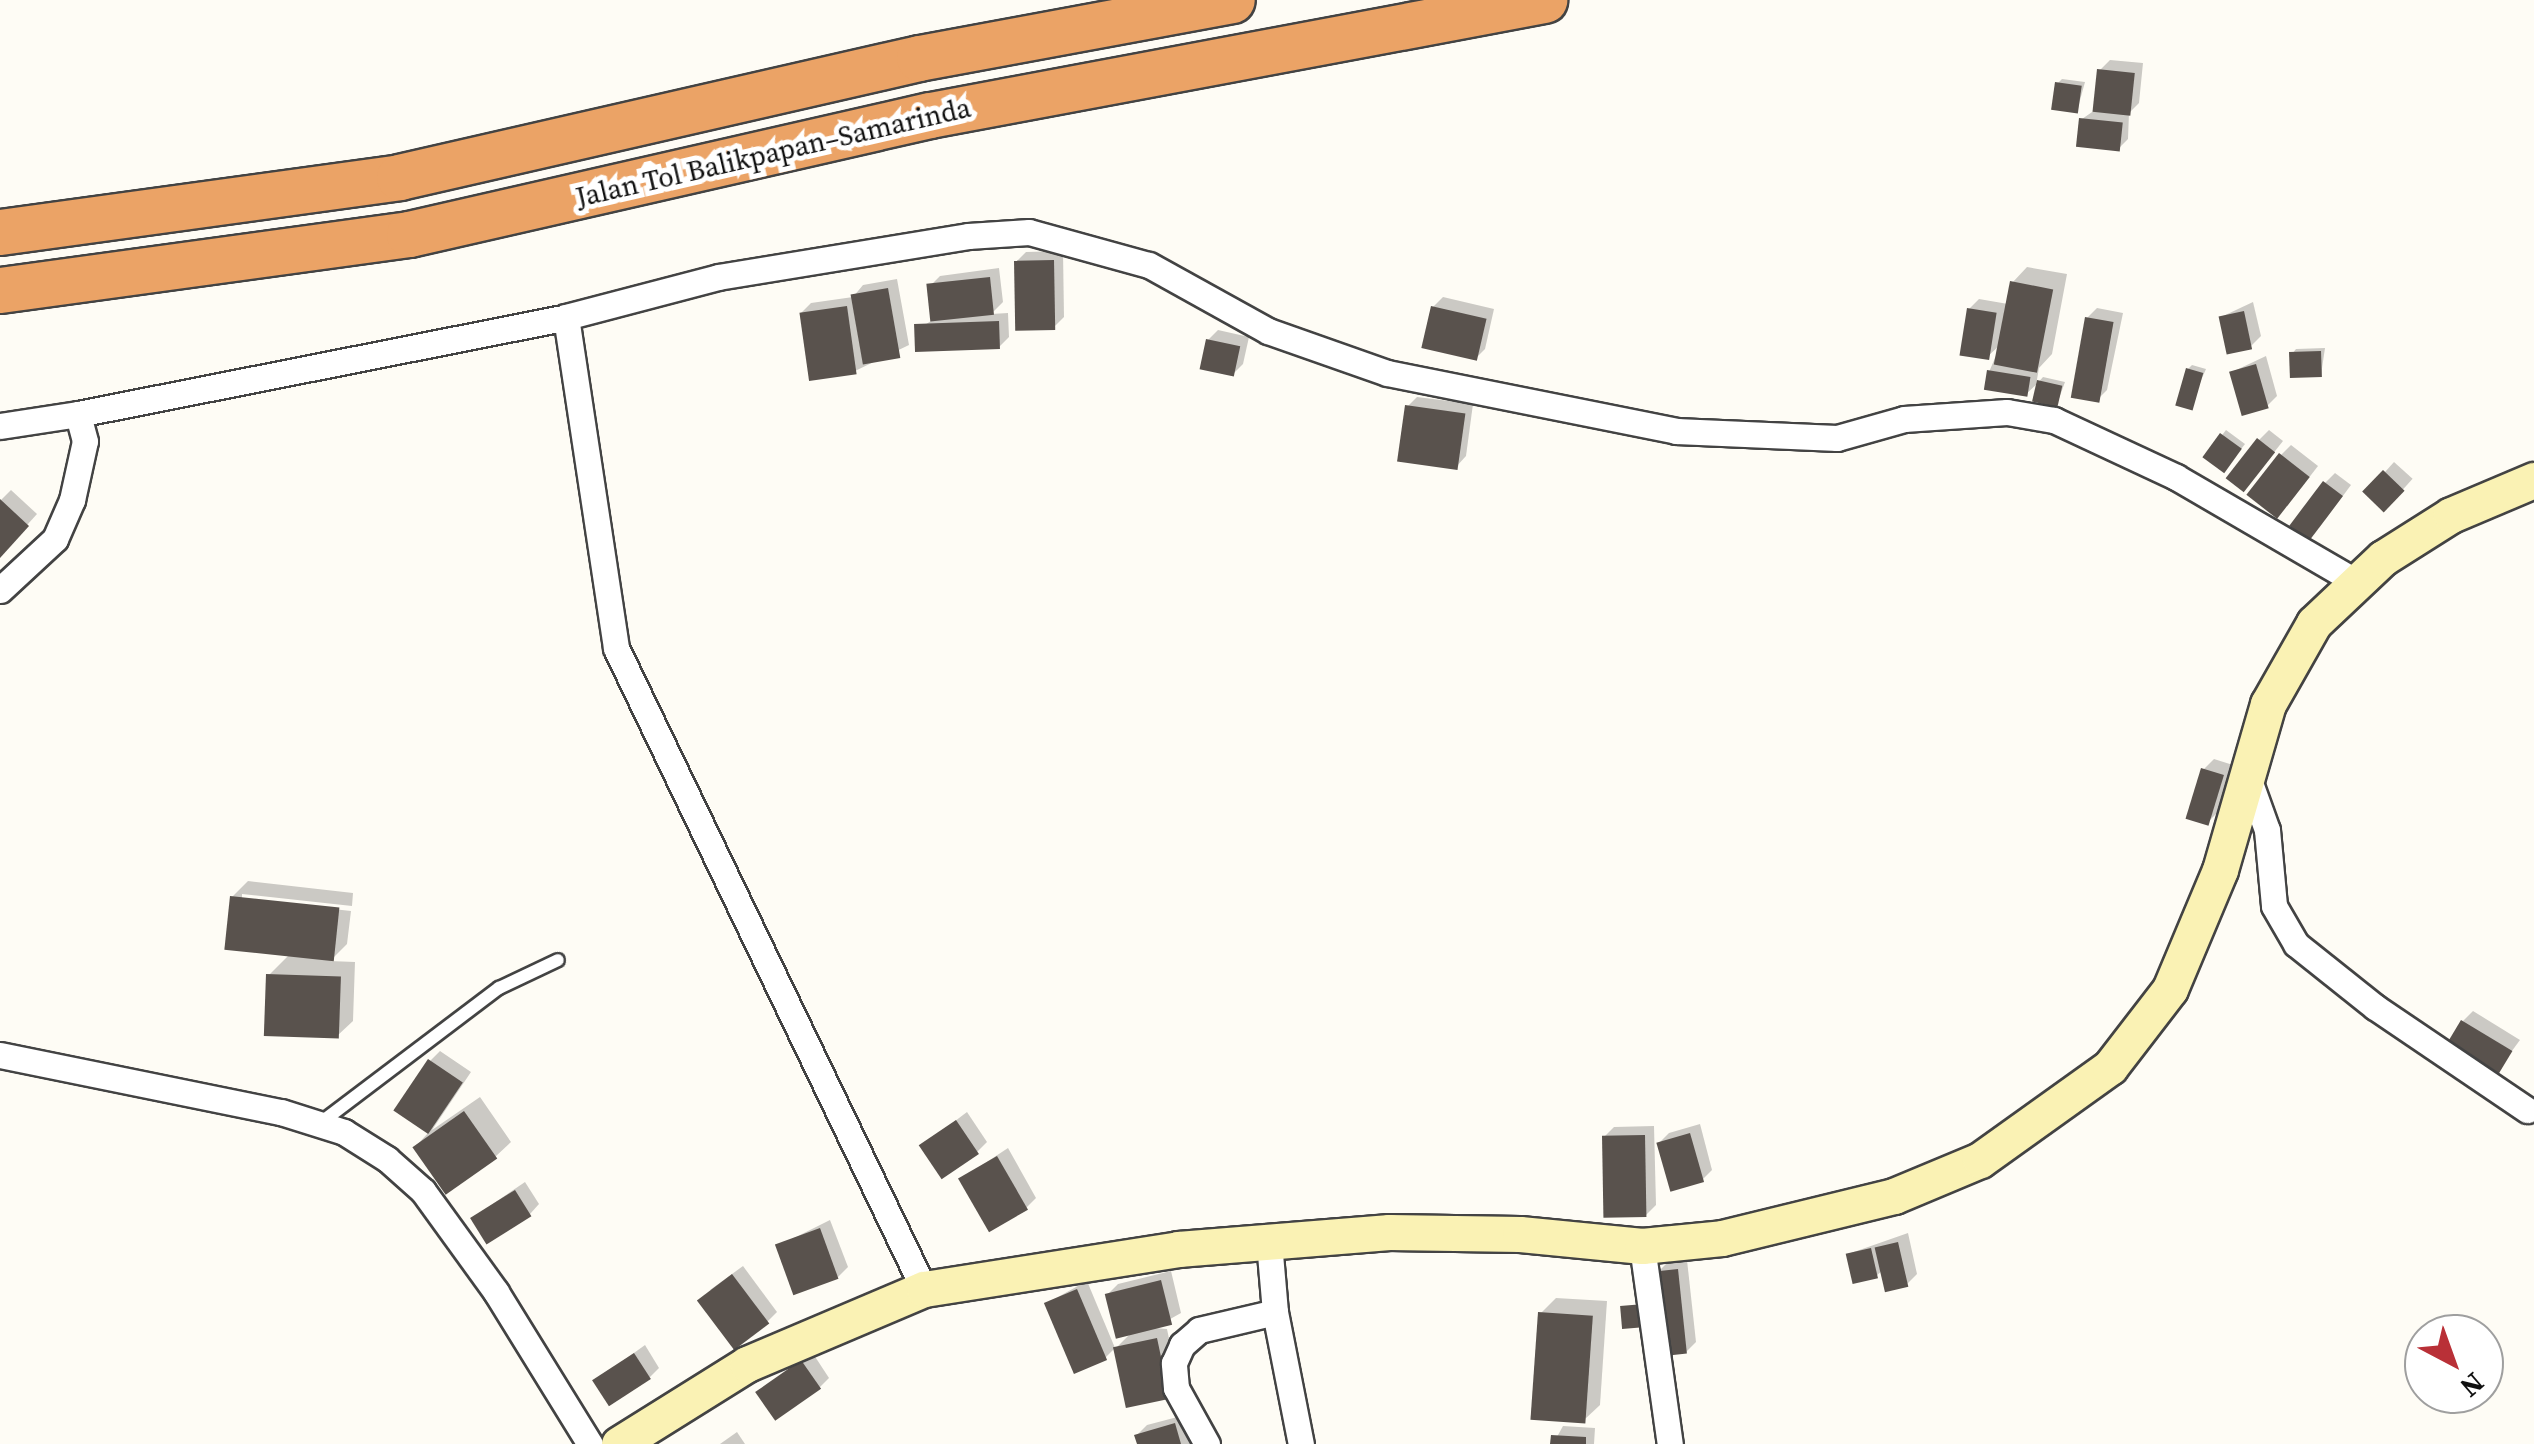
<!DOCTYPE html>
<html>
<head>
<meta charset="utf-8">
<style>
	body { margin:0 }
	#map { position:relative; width:2534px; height:1444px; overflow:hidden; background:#fefcf5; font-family:"Source Serif 4",serif }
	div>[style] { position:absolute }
	.shadow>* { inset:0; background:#0003; transform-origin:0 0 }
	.building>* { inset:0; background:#59524d; transform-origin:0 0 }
	.roads { filter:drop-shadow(2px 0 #434343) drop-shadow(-2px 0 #434343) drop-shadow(0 2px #434343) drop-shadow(0 -2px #434343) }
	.lane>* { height:12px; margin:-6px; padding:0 6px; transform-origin:6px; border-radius:6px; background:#fff }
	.street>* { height:25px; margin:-12.5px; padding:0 12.5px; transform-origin:12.5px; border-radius:12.5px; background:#fff }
	.secondary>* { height:35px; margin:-17.5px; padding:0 17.5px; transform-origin:17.5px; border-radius:17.5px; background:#faf2b4 }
	.highway>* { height:45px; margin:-22.5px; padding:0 22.5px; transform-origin:22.5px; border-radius:22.5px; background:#eba366 }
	span { translate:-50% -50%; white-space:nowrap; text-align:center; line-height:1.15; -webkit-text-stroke:10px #fff; paint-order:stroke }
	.street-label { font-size:28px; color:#101010 }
	.north { position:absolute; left:2404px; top:1314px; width:100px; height:100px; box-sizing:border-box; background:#fff; border:2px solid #9f9f9f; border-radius:50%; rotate:139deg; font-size:28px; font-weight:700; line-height:40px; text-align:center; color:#101010 }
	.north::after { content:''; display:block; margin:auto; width:35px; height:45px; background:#b93037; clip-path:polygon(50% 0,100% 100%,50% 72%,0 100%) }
</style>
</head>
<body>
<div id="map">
	<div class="shadow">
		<i style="clip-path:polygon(2110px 60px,2143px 63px,2139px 103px,2129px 113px,2128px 139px,2118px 149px,2082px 119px,2095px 110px,2100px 70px)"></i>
		<i style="clip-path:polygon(2062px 79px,2085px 82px,2077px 111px,2057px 84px)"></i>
		<i style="clip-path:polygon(1063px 251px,1064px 317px,1054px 327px,1016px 262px,1026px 252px)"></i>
		<i style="clip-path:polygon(2027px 267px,2067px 274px,2052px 354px,2039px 368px,2036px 385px,2043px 377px,2065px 382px,2057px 404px,2039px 382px,2025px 395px,1989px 372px,2001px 344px,1986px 358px,1969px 309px,1979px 299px,2008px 304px,2012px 283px)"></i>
		<i style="clip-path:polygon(999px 268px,1003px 302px,991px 314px,1008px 313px,1009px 337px,999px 347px,917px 330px,934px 319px,930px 286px,940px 276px)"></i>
		<i style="clip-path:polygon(897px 279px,909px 345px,855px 371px,801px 313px,811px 303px,853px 297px,863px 285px)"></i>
		<i style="clip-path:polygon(1443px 297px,1494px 309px,1485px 349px,1475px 359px,1433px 307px)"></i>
		<i style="clip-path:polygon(2253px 302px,2261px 336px,2250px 347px,2221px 317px)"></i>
		<i style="clip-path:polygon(2097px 308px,2123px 313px,2107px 390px,2097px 400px,2087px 318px)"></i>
		<i style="clip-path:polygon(1218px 330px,1249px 337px,1243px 364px,1233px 374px,1208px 340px)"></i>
		<i style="clip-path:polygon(2325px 348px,2321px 375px,2292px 354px,2296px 349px)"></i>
		<i style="clip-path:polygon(2266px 356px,2277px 396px,2267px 406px,2232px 372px)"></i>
		<i style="clip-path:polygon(2192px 365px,2206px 369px,2189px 408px,2188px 369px)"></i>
		<i style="clip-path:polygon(1417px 397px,1473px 404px,1466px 456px,1456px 467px,1407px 407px)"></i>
		<i style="clip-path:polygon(2226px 430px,2245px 444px,2228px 466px,2205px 457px)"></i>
		<i style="clip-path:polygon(2269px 430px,2283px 441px,2252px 480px,2259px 440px)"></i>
		<i style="clip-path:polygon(2291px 445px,2318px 466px,2287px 506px,2281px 455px)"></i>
		<i style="left:2394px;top:462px;width:25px;height:41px;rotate:42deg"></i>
		<i style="clip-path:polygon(2335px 473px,2351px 485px,2319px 528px,2325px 483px)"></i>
		<i style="clip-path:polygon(11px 490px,37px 514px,0 555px,0 501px)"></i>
		<i style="clip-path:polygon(2214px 759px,2233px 765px,2217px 813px,2207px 823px,2204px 769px)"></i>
		<i style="clip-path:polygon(248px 881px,353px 893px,352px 906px,242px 894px,242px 899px,351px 911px,347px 944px,330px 961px,355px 962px,353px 1021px,337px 1036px,269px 975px,289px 955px,232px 897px)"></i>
		<i style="clip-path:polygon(2473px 1011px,2520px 1040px,2495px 1074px,2463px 1021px)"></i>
		<i style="clip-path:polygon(440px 1051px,471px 1072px,432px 1130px,480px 1097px,511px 1142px,495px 1157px,415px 1147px,429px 1132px,430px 1061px)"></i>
		<i style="clip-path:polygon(967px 1112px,987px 1142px,977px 1152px,922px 1146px)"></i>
		<i style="clip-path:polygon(1700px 1124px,1712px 1170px,1702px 1180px,1659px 1143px,1669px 1133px)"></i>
		<i style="clip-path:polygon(1654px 1126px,1656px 1205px,1646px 1215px,1604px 1137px,1614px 1127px)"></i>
		<i style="clip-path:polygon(1008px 1148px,1036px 1198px,1026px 1208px,961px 1179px)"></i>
		<i style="clip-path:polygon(525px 1182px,539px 1204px,530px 1214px,472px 1218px)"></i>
		<i style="clip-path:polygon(830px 1220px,848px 1267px,838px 1277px,778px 1246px)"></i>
		<i style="clip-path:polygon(1908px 1233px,1917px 1274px,1907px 1284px,1883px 1270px,1876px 1276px,1848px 1254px)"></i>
		<i style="clip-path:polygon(1687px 1260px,1696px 1342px,1686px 1352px,1657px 1273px,1667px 1263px)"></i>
		<i style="clip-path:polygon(743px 1266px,777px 1312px,767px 1322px,710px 1290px)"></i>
		<i style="clip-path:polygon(1171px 1271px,1181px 1313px,1154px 1328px,1167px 1329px,1179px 1387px,1116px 1348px,1131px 1333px,1108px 1294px,1118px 1284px)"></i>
		<i style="clip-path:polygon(1087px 1281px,1115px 1348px,1105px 1358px,1047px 1303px)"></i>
		<i style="clip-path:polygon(1556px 1298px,1607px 1301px,1600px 1405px,1584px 1420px,1541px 1313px)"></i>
		<i style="clip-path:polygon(645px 1345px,659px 1368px,650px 1377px,595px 1381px)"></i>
		<i style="clip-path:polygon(812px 1352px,829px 1378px,819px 1388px,759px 1392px)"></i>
		<i style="clip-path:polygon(1185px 1415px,1193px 1444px,1139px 1444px,1137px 1435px,1147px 1425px)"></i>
		<i style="clip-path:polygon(1563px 1426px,1595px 1428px,1594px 1444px,1553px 1444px)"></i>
		<i style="clip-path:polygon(737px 1432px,745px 1444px,720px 1444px)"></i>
	</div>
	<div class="building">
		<i style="left:2097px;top:69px;width:38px;height:43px;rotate:6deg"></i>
		<i style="left:2055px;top:82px;width:27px;height:28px;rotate:8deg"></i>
		<i style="left:2079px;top:118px;width:44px;height:29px;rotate:6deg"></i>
		<i style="left:1054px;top:260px;width:70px;height:40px;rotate:89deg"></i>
		<i style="left:990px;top:277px;width:38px;height:64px;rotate:84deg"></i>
		<i style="left:2010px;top:281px;width:44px;height:85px;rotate:11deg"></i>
		<i style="left:888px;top:288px;width:71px;height:38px;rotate:80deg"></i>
		<i style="left:847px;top:306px;width:69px;height:48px;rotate:82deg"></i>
		<i style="left:1431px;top:306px;width:57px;height:43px;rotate:13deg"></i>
		<i style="left:1967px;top:308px;width:30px;height:48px;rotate:9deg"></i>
		<i style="left:2244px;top:311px;width:39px;height:26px;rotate:78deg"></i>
		<i style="left:2085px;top:317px;width:29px;height:82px;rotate:10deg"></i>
		<i style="left:999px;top:321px;width:28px;height:85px;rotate:88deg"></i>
		<i style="left:1206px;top:339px;width:35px;height:31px;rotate:12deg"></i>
		<i style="left:2321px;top:351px;width:26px;height:32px;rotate:88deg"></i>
		<i style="left:2256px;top:364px;width:46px;height:28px;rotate:74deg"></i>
		<i style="left:2186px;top:368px;width:18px;height:39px;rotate:16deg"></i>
		<i style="left:1987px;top:370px;width:44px;height:20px;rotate:9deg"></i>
		<i style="left:2037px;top:380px;width:26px;height:22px;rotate:13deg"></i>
		<i style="left:1405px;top:405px;width:61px;height:57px;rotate:8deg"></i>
		<i style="left:2220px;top:433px;width:27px;height:30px;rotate:36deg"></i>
		<i style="left:2257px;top:438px;width:23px;height:51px;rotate:38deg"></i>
		<i style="left:2279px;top:453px;width:39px;height:53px;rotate:38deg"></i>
		<i style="left:2383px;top:470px;width:30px;height:30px;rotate:44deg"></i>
		<i style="left:2323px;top:481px;width:25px;height:56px;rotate:37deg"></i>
		<i style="clip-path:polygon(0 499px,29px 526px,0 558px)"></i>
		<i style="left:2201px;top:768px;width:24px;height:53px;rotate:17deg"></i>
		<i style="left:230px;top:896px;width:110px;height:54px;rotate:6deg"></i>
		<i style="left:266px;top:974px;width:75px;height:62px;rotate:2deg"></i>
		<i style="left:2461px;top:1020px;width:60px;height:32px;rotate:31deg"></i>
		<i style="left:428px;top:1059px;width:42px;height:62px;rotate:34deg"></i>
		<i style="left:464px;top:1111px;width:58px;height:63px;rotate:55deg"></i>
		<i style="left:956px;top:1120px;width:41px;height:45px;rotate:56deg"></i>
		<i style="left:1690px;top:1133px;width:51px;height:35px;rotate:74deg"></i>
		<i style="left:1645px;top:1135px;width:82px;height:43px;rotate:89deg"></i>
		<i style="left:997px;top:1156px;width:62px;height:45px;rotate:60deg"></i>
		<i style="left:515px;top:1190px;width:31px;height:53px;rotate:58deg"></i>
		<i style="left:820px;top:1228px;width:54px;height:48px;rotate:70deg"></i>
		<i style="left:1898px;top:1242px;width:46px;height:24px;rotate:77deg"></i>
		<i style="left:1871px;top:1248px;width:31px;height:26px;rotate:77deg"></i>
		<i style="left:1678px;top:1269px;width:85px;height:23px;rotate:84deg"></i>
		<i style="left:732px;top:1274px;width:62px;height:44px;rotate:53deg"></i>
		<i style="left:1161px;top:1280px;width:46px;height:58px;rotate:76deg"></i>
		<i style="left:1077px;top:1289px;width:77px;height:36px;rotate:67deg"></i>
		<i style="left:1644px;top:1304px;width:23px;height:24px;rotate:85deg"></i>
		<i style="left:1538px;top:1312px;width:55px;height:108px;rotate:4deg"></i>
		<i style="left:1157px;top:1338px;width:62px;height:45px;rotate:78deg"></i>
		<i style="left:634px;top:1353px;width:31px;height:50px;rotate:57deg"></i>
		<i style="left:801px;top:1360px;width:35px;height:56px;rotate:55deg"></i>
		<i style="clip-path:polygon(1175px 1423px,1181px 1444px,1137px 1444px,1134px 1435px)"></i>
		<i style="clip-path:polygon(1551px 1435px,1586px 1437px,1586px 1444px,1550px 1444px)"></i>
	</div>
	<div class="roads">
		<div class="lane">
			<i style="left:319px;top:1124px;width:226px;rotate:-37.1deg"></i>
			<i style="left:499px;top:988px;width:65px;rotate:-25.4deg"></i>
		</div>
		<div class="street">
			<i style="left:566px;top:317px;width:335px;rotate:81.4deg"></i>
			<i style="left:616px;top:648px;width:711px;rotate:64.34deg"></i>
			<i style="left:0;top:426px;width:79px;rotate:-8.7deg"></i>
			<i style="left:0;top:590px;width:75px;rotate:-42.8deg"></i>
			<i style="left:55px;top:539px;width:43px;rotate:-66.4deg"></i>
			<i style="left:72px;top:500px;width:60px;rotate:-77.6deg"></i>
			<i style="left:85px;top:441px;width:28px;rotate:-105deg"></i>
			<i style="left:78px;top:414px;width:498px;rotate:-11.2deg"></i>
			<i style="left:566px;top:317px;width:157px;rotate:-14.7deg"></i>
			<i style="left:718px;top:277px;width:253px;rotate:-9.3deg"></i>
			<i style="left:968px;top:236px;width:61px;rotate:-3.8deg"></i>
			<i style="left:1029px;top:232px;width:124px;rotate:15.4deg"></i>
			<i style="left:1149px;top:265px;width:136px;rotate:29deg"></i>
			<i style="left:1268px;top:331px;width:126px;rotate:19.4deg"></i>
			<i style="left:1387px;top:373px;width:295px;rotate:11.3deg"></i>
			<i style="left:1676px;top:431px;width:161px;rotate:2.5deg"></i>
			<i style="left:1837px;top:438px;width:70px;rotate:-15.8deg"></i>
			<i style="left:1904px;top:419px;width:103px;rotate:-3.9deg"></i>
			<i style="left:2007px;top:412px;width:48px;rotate:9.7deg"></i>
			<i style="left:2054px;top:420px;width:135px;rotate:25deg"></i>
			<i style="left:2176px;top:477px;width:207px;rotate:30.2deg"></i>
			<i style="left:2249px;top:780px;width:53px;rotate:70.2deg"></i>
			<i style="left:2267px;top:830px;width:76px;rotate:84.7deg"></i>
			<i style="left:2274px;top:906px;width:44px;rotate:59.9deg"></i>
			<i style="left:2296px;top:944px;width:101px;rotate:38.6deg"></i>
			<i style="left:2375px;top:1007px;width:184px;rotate:34.1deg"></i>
			<i style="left:0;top:1055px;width:287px;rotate:11.5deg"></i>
			<i style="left:281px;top:1112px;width:66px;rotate:17.6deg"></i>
			<i style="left:344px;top:1132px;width:51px;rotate:32.1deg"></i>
			<i style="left:387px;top:1159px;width:48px;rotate:41.6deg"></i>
			<i style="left:423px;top:1191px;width:125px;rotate:54.1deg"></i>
			<i style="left:496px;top:1292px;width:179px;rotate:58.3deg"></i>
			<i style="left:1269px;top:1242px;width:70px;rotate:85.1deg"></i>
			<i style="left:1275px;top:1312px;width:135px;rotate:78.9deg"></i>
			<i style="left:1642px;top:1246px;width:200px;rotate:82deg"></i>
			<i style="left:1207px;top:1444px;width:64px;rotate:-119deg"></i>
			<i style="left:1176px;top:1388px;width:25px;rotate:-95deg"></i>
			<i style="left:1174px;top:1363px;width:20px;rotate:-66deg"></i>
			<i style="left:1182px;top:1345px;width:23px;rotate:-41deg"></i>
			<i style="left:1199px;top:1330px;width:78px;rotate:-13.3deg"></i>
		</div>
		<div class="secondary">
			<i style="left:619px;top:1444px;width:151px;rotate:-32deg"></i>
			<i style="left:747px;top:1364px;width:192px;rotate:-23deg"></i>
			<i style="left:924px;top:1289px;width:257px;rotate:-8.9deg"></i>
			<i style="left:1178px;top:1249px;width:212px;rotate:-4.6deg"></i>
			<i style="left:1389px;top:1232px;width:131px;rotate:0.9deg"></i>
			<i style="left:1520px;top:1234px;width:123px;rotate:5.6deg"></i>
			<i style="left:1642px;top:1246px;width:80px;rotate:-5.7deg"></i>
			<i style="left:1722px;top:1238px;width:177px;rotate:-13.7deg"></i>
			<i style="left:1894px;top:1196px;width:93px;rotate:-22.7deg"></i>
			<i style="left:1980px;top:1160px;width:160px;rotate:-35.6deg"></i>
			<i style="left:2110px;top:1067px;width:98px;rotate:-52.4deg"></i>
			<i style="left:2170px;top:989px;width:129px;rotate:-67.2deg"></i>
			<i style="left:2220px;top:870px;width:173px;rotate:-73.9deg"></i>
			<i style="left:2268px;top:704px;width:93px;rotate:-60.4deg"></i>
			<i style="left:2314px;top:623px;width:95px;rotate:-43.3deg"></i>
			<i style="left:2383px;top:558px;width:80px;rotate:-32.3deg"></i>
			<i style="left:2451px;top:515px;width:90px;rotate:-22.9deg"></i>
		</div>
		<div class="highway">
			<i style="left:0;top:232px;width:403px;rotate:-7.8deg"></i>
			<i style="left:399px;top:177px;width:533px;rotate:-12.89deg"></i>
			<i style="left:919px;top:58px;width:318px;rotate:-10.5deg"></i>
			<i style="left:0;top:290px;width:413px;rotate:-7.8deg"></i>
			<i style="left:409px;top:234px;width:534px;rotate:-12.87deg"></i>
			<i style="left:930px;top:115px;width:625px;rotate:-10.61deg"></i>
		</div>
	</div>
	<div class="street-label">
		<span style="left:773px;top:152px;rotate:-13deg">Jalan Tol Balikpapan–Samarinda</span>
	</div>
	<div class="north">N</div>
</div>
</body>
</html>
